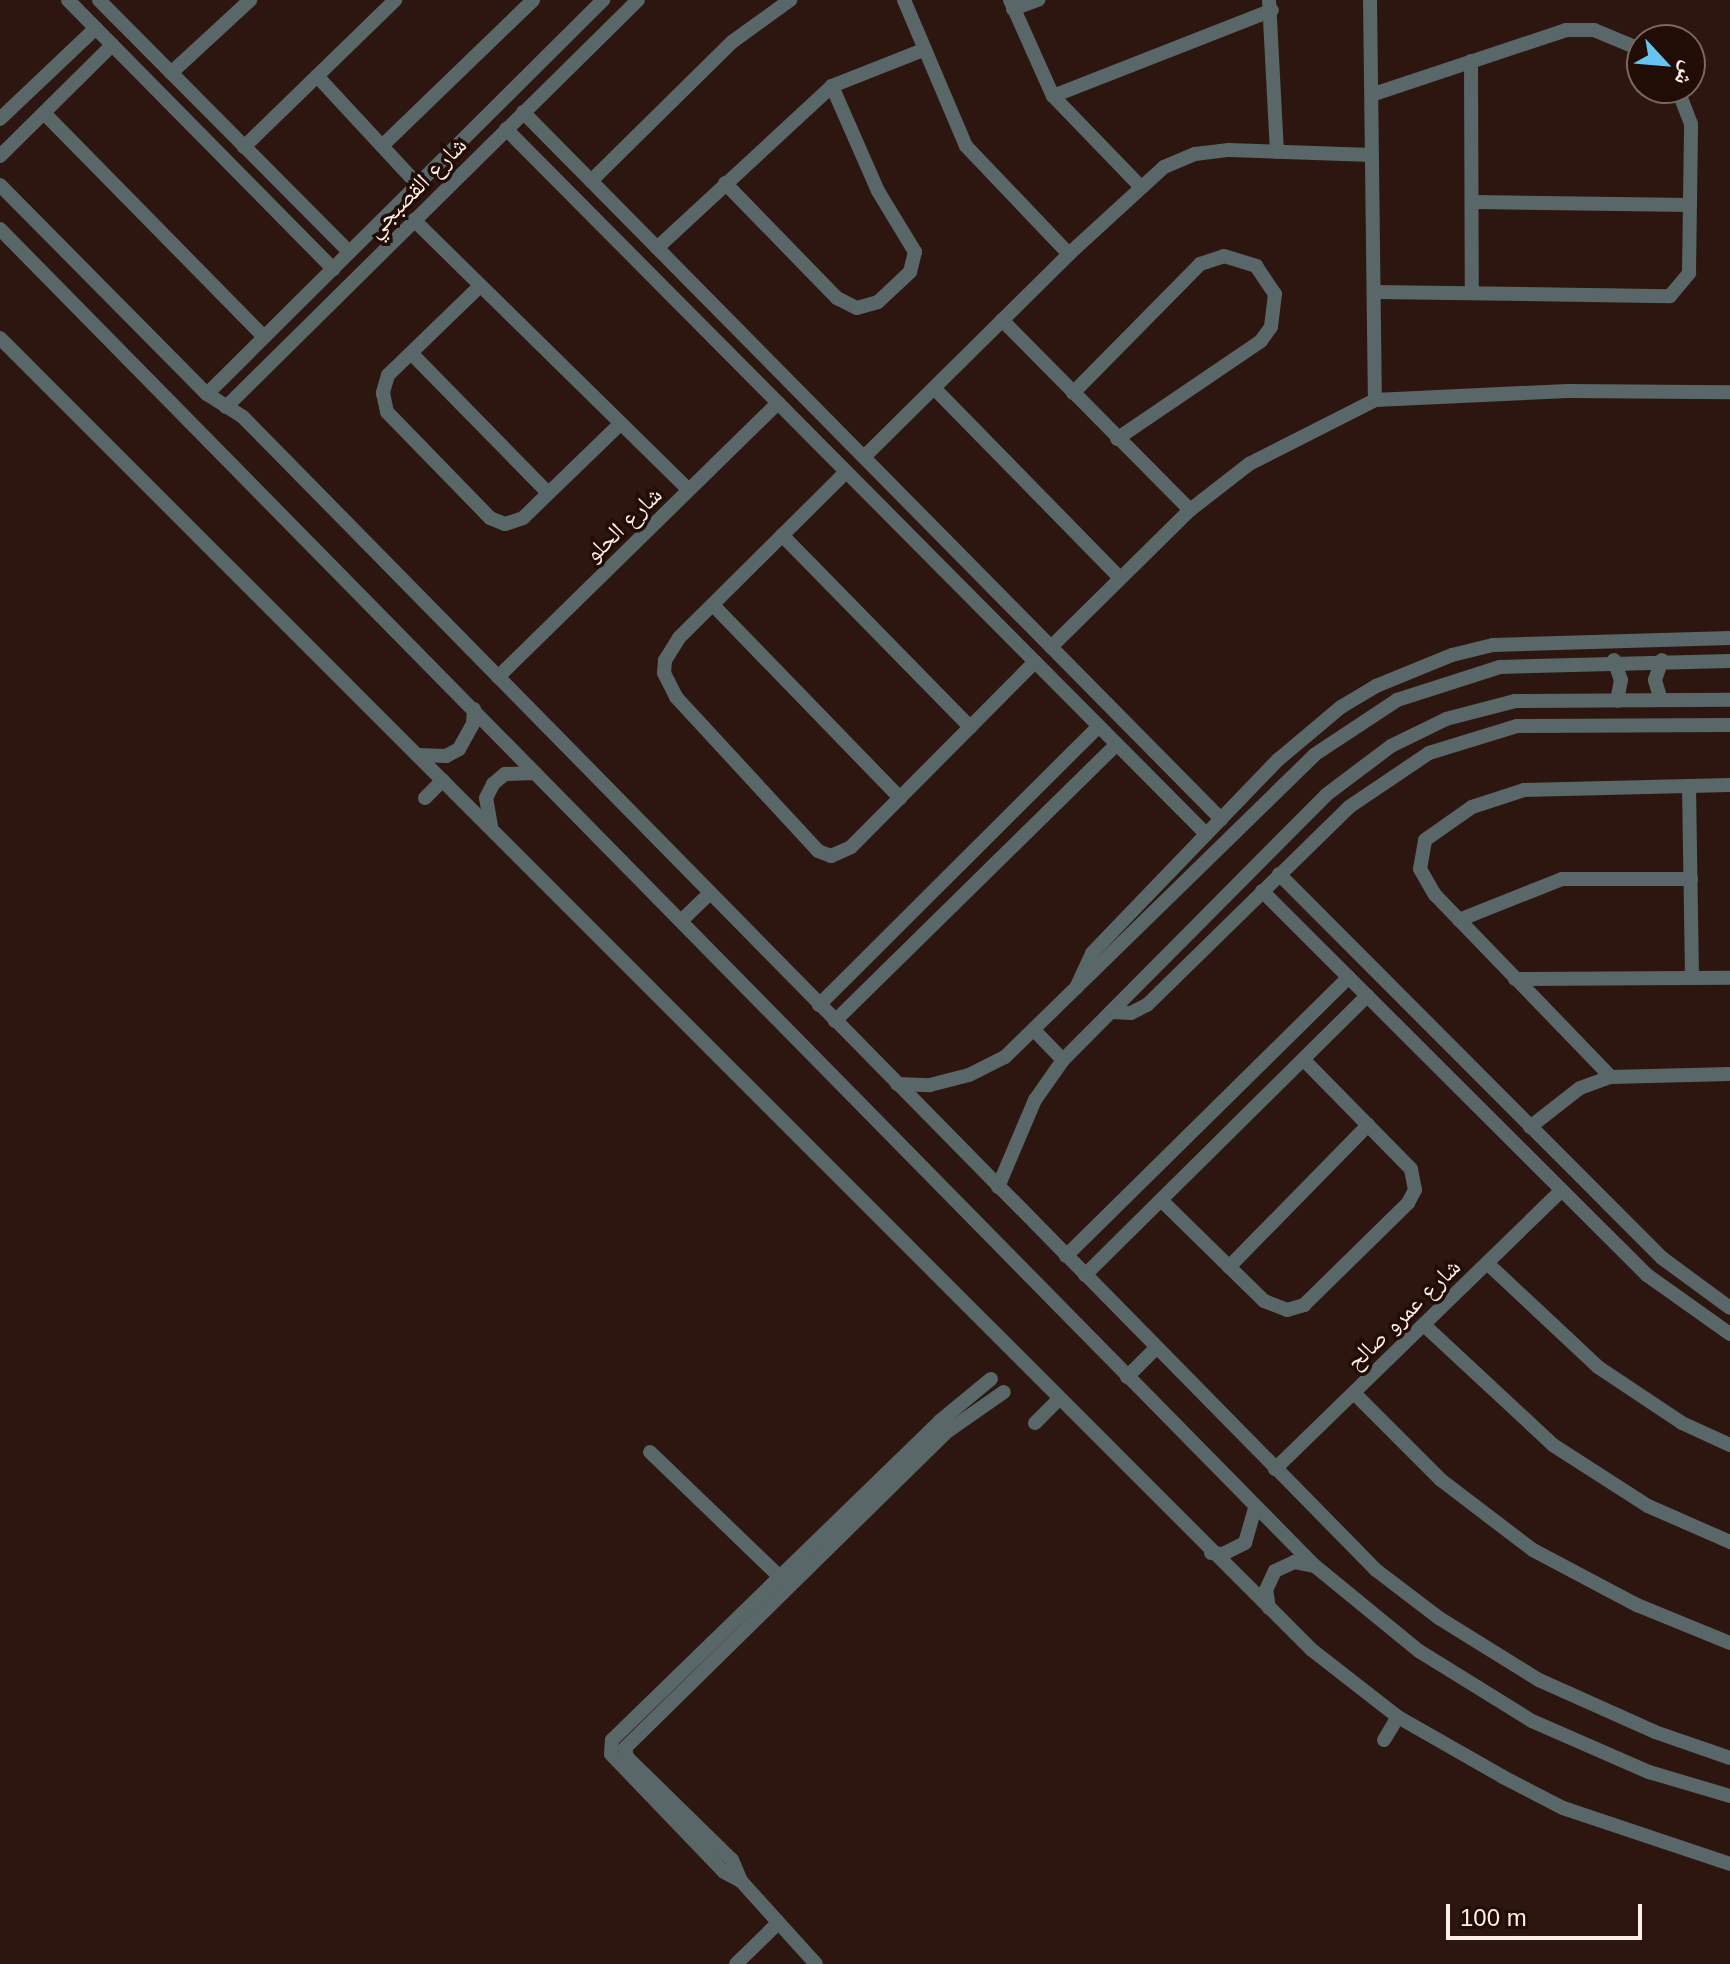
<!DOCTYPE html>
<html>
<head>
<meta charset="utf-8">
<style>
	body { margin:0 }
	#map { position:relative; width:1730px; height:1964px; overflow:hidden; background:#2c160f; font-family:Helvetica,"Noto Naskh Arabic",sans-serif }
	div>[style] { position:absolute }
	.minor>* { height:14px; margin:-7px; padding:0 7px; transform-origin:7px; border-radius:7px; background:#596769 }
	span { translate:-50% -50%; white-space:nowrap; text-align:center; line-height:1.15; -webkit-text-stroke:7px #220d06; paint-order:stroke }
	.street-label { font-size:24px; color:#feeee9 }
	.north { position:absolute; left:1626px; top:24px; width:80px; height:80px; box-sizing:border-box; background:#220d06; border:2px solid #7a6761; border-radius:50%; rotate:116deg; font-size:22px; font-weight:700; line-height:32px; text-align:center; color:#feeee9 }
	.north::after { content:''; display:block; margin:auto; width:28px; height:36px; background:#67c4f0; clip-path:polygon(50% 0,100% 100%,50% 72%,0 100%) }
	.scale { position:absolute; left:1446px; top:1904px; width:196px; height:36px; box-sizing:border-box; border:4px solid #feeee9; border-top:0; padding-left:10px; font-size:24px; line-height:28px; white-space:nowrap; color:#feeee9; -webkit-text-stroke:6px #220d06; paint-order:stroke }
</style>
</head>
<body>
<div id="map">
	<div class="minor">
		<i style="left:68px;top:0;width:378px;rotate:45.4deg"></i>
		<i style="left:99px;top:0;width:355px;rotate:45.2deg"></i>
		<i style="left:904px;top:0;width:159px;rotate:67deg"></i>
		<i style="left:966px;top:146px;width:149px;rotate:46.4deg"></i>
		<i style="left:1010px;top:0;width:105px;rotate:65.9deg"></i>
		<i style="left:1053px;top:96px;width:125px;rotate:46deg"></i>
		<i style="left:1269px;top:0;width:152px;rotate:87deg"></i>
		<i style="left:1370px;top:0;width:400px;rotate:89.3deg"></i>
		<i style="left:1013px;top:9px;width:27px;rotate:-20deg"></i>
		<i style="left:1471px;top:61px;width:232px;rotate:89.8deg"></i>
		<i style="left:171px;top:73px;width:108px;rotate:-42.7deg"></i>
		<i style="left:317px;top:76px;width:147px;rotate:47.2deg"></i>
		<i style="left:1374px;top:94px;width:202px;rotate:-18.4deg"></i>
		<i style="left:1566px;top:30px;width:28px"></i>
		<i style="left:1594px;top:30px;width:52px;rotate:22.6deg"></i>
		<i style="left:1053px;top:96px;width:235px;rotate:-21.4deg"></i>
		<i style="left:523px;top:112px;width:994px;rotate:45.37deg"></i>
		<i style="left:44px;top:113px;width:314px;rotate:45.5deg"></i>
		<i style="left:0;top:119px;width:132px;rotate:-43.5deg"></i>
		<i style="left:506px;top:129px;width:993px;rotate:45.2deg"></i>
		<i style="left:382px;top:146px;width:210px;rotate:-44deg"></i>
		<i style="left:244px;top:147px;width:211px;rotate:-44.2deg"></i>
		<i style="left:0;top:156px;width:158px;rotate:-44.7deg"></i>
		<i style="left:591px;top:181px;width:198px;rotate:-44.6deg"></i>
		<i style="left:732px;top:42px;width:72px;rotate:-35.9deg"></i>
		<i style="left:725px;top:183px;width:161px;rotate:45.8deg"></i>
		<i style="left:837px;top:298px;width:22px;rotate:27deg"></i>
		<i style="left:857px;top:308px;width:22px;rotate:-16deg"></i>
		<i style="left:878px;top:302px;width:44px;rotate:-43.2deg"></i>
		<i style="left:910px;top:272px;width:21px;rotate:-76deg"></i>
		<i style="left:915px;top:252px;width:71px;rotate:-121.2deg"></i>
		<i style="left:878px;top:191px;width:115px;rotate:-113.7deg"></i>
		<i style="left:0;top:185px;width:294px;rotate:45.3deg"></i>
		<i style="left:207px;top:394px;width:43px;rotate:32.6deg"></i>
		<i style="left:243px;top:417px;width:1617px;rotate:45.5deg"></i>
		<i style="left:1376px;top:1570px;width:79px;rotate:37.3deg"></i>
		<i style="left:1439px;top:1618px;width:118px;rotate:31.8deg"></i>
		<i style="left:1539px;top:1680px;width:127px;rotate:24.1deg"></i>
		<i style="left:1655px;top:1732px;width:79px;rotate:19.1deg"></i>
		<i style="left:1472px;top:202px;width:218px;rotate:0.8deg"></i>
		<i style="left:414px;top:220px;width:385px;rotate:44.5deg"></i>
		<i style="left:0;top:229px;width:1875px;rotate:45.48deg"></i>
		<i style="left:1315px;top:1566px;width:134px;rotate:39.3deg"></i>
		<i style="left:1419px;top:1651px;width:133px;rotate:31.8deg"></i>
		<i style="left:1532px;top:1721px;width:128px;rotate:23.6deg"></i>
		<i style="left:1649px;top:1772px;width:84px;rotate:16.5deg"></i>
		<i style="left:657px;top:248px;width:238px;rotate:-42.8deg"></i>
		<i style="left:832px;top:86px;width:98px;rotate:-21.6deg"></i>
		<i style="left:480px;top:286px;width:128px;rotate:135.9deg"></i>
		<i style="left:388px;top:375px;width:19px;rotate:106deg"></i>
		<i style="left:383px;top:393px;width:19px;rotate:78deg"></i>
		<i style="left:387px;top:412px;width:148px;rotate:45.8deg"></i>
		<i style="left:490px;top:518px;width:16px;rotate:22deg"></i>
		<i style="left:505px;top:524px;width:19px;rotate:-18deg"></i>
		<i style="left:523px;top:518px;width:136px;rotate:-44.1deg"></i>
		<i style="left:1374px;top:292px;width:296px;rotate:0.8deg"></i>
		<i style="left:1670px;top:296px;width:30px;rotate:-50deg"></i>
		<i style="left:1689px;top:273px;width:149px;rotate:-89.2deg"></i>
		<i style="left:1691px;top:124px;width:39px;rotate:-111deg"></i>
		<i style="left:1002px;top:320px;width:267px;rotate:45.3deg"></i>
		<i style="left:0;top:338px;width:1855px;rotate:45deg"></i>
		<i style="left:1312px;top:1650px;width:109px;rotate:37.9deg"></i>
		<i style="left:1398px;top:1717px;width:121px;rotate:29.7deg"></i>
		<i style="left:1503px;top:1777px;width:68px;rotate:27.3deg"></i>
		<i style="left:1563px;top:1808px;width:176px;rotate:18.5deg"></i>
		<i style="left:412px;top:354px;width:194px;rotate:45.6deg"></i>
		<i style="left:934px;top:388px;width:266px;rotate:45.6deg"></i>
		<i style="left:1073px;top:393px;width:181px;rotate:-45.4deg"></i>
		<i style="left:1200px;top:264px;width:25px;rotate:-18deg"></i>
		<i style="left:1224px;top:256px;width:34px;rotate:17deg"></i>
		<i style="left:1256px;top:266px;width:34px;rotate:56deg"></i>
		<i style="left:1275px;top:294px;width:33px;rotate:97deg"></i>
		<i style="left:1271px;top:327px;width:17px;rotate:126deg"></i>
		<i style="left:1261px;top:341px;width:174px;rotate:145.8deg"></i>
		<i style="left:207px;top:394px;width:559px;rotate:-44.85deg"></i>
		<i style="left:226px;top:407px;width:579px;rotate:-44.65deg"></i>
		<i style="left:864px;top:457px;width:289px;rotate:-44.7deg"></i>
		<i style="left:1069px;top:254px;width:129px;rotate:-42.5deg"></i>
		<i style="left:1164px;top:167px;width:34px;rotate:-23deg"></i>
		<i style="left:1195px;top:154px;width:34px;rotate:-7deg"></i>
		<i style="left:1229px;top:150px;width:143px;rotate:2deg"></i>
		<i style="left:846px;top:472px;width:235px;rotate:135.2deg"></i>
		<i style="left:679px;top:638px;width:26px;rotate:122deg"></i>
		<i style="left:665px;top:660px;width:13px;rotate:94deg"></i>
		<i style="left:664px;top:673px;width:27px;rotate:63deg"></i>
		<i style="left:676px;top:697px;width:209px;rotate:47.3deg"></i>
		<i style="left:818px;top:851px;width:14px;rotate:21deg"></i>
		<i style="left:831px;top:856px;width:22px;rotate:-24deg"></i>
		<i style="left:851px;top:847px;width:261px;rotate:-45.2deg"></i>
		<i style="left:782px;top:535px;width:269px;rotate:45.6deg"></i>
		<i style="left:713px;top:605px;width:269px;rotate:45.9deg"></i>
		<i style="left:1051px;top:647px;width:195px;rotate:-44.6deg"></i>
		<i style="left:1190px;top:510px;width:75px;rotate:-37.9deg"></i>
		<i style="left:1249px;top:464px;width:141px;rotate:-26.9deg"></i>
		<i style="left:1375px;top:400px;width:193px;rotate:-2.7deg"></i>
		<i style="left:1568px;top:391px;width:162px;rotate:0.4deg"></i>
		<i style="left:1614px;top:660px;width:21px;rotate:71deg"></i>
		<i style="left:1621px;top:680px;width:21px;rotate:101deg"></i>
		<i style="left:498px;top:677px;width:392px;rotate:-44.4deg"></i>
		<i style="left:1661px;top:700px;width:21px;rotate:-107deg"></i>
		<i style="left:1655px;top:680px;width:21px;rotate:-71deg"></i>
		<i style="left:417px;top:755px;width:29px;rotate:2deg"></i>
		<i style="left:446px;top:756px;width:15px;rotate:-28deg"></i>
		<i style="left:459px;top:749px;width:29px;rotate:-61deg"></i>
		<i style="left:473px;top:724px;width:15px;rotate:-86deg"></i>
		<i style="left:1689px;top:786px;width:192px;rotate:89.1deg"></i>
		<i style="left:425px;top:798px;width:25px;rotate:-45deg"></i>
		<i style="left:491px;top:826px;width:28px;rotate:-100deg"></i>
		<i style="left:486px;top:798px;width:16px;rotate:-63deg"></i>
		<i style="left:493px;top:784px;width:16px;rotate:-40deg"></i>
		<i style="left:505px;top:774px;width:30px;rotate:-2deg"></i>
		<i style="left:1279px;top:874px;width:542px;rotate:45.07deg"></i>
		<i style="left:1662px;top:1258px;width:84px;rotate:36.3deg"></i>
		<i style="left:1262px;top:891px;width:544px;rotate:44.93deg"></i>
		<i style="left:1647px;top:1275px;width:102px;rotate:35.4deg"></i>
		<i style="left:1459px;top:920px;width:111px;rotate:-21.7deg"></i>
		<i style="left:1562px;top:879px;width:129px"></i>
		<i style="left:681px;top:921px;width:40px;rotate:-44deg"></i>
		<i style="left:1515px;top:979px;width:215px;rotate:-0.3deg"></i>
		<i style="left:1076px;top:988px;width:38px;rotate:-65deg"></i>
		<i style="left:1092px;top:953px;width:269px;rotate:-46.1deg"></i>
		<i style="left:1279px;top:759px;width:81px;rotate:-40deg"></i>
		<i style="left:1341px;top:707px;width:41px;rotate:-31deg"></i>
		<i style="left:1376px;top:686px;width:82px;rotate:-22.2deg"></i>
		<i style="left:1452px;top:655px;width:42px;rotate:-13.7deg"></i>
		<i style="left:1493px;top:645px;width:237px;rotate:-1.7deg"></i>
		<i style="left:819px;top:1005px;width:395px;rotate:-44.9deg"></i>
		<i style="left:1111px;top:1012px;width:20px;rotate:3deg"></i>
		<i style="left:1131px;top:1013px;width:18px;rotate:-27deg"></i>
		<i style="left:1147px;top:1005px;width:283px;rotate:-44.4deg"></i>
		<i style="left:1349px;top:807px;width:97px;rotate:-34deg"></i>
		<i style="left:1429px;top:753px;width:92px;rotate:-17.1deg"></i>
		<i style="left:1517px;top:726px;width:213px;rotate:-0.3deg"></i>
		<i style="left:835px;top:1021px;width:395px;rotate:-44.5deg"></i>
		<i style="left:1035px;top:1031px;width:40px;rotate:46deg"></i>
		<i style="left:1611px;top:1077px;width:253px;rotate:-134deg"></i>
		<i style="left:1435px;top:895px;width:30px;rotate:-120deg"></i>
		<i style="left:1420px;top:869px;width:29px;rotate:-80deg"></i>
		<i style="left:1425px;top:840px;width:57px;rotate:-35.1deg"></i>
		<i style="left:1472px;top:807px;width:55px;rotate:-18.1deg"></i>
		<i style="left:1524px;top:790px;width:206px;rotate:-1.4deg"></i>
		<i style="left:897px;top:1084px;width:33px;rotate:2deg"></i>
		<i style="left:930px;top:1085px;width:40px;rotate:-14.4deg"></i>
		<i style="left:969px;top:1075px;width:40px;rotate:-26.6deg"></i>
		<i style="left:1005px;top:1057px;width:432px;rotate:-44.3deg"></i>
		<i style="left:1314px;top:755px;width:100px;rotate:-33.5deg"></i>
		<i style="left:1397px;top:700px;width:108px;rotate:-17.8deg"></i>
		<i style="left:1500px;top:667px;width:230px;rotate:-1.5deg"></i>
		<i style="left:1530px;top:1127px;width:63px;rotate:-38deg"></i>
		<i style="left:1580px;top:1088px;width:33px;rotate:-20deg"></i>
		<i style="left:1611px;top:1077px;width:119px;rotate:-1.4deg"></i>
		<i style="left:998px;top:1187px;width:95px;rotate:-67deg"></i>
		<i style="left:1035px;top:1100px;width:49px;rotate:-55deg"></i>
		<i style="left:1063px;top:1060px;width:373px;rotate:-45.2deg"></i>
		<i style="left:1326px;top:795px;width:81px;rotate:-37deg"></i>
		<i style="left:1391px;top:746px;width:61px;rotate:-26.1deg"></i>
		<i style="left:1446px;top:719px;width:71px;rotate:-14.6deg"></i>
		<i style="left:1515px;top:701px;width:215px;rotate:-0.3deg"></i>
		<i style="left:1161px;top:1200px;width:144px;rotate:44.4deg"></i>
		<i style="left:1264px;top:1301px;width:25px;rotate:21deg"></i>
		<i style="left:1287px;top:1310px;width:18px;rotate:-16deg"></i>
		<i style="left:1304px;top:1305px;width:146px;rotate:-44.4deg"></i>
		<i style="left:1408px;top:1203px;width:15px;rotate:-62deg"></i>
		<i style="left:1415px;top:1190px;width:21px;rotate:-101deg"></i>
		<i style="left:1411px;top:1169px;width:154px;rotate:-134.5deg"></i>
		<i style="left:1066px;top:1256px;width:397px;rotate:-44.6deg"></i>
		<i style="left:1487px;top:1263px;width:152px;rotate:43.1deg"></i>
		<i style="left:1598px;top:1367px;width:101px;rotate:33.7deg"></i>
		<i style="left:1682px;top:1423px;width:53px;rotate:24.6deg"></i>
		<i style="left:1229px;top:1267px;width:199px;rotate:-45.6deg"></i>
		<i style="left:1085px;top:1275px;width:397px;rotate:-44.7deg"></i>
		<i style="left:1424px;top:1325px;width:176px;rotate:42.9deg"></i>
		<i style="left:1553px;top:1445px;width:113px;rotate:32.7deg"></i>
		<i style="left:1648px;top:1506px;width:90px;rotate:23.7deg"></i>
		<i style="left:1127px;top:1377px;width:41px;rotate:-45deg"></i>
		<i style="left:1354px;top:1393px;width:123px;rotate:45deg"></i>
		<i style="left:1441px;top:1480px;width:116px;rotate:37.3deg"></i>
		<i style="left:1533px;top:1550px;width:118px;rotate:27.9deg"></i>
		<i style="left:1637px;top:1605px;width:100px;rotate:22.2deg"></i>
		<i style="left:1035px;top:1423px;width:33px;rotate:-45deg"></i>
		<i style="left:650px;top:1452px;width:187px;rotate:43.9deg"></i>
		<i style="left:1275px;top:1469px;width:400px;rotate:-44.2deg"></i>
		<i style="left:1211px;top:1553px;width:12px;rotate:5deg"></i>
		<i style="left:1223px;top:1554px;width:25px;rotate:-27deg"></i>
		<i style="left:1245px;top:1543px;width:35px;rotate:-74deg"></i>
		<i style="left:1269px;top:1608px;width:18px;rotate:-99deg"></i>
		<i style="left:1266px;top:1590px;width:21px;rotate:-65deg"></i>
		<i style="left:1275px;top:1571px;width:21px;rotate:-25deg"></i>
		<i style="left:1294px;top:1562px;width:20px;rotate:11deg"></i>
		<i style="left:1384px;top:1740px;width:27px;rotate:-59deg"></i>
		<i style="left:741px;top:1881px;width:19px;rotate:-152deg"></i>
		<i style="left:724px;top:1872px;width:163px;rotate:-133.8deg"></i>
		<i style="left:611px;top:1754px;width:14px;rotate:-86deg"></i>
		<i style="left:612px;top:1740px;width:458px;rotate:-44.2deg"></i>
		<i style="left:940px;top:1421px;width:66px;rotate:-39.5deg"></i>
		<i style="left:736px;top:1964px;width:59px;rotate:-44.3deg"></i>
		<i style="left:816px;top:1964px;width:112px;rotate:-132.1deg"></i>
		<i style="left:741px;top:1881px;width:23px;rotate:-113deg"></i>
		<i style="left:732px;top:1860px;width:147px;rotate:-135.6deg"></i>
		<i style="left:627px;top:1757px;width:9px;rotate:-103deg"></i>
		<i style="left:625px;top:1748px;width:453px;rotate:-44.5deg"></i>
		<i style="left:948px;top:1431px;width:68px;rotate:-34.9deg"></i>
	</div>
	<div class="street-label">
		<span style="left:416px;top:187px;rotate:-45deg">شارع القصبجي</span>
		<span style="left:623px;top:524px;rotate:-44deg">شارع الحلو</span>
		<span style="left:1403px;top:1314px;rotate:-44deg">شارع عمرو صالح</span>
	</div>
	<div class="north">ش</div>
	<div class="scale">100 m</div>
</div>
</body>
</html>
